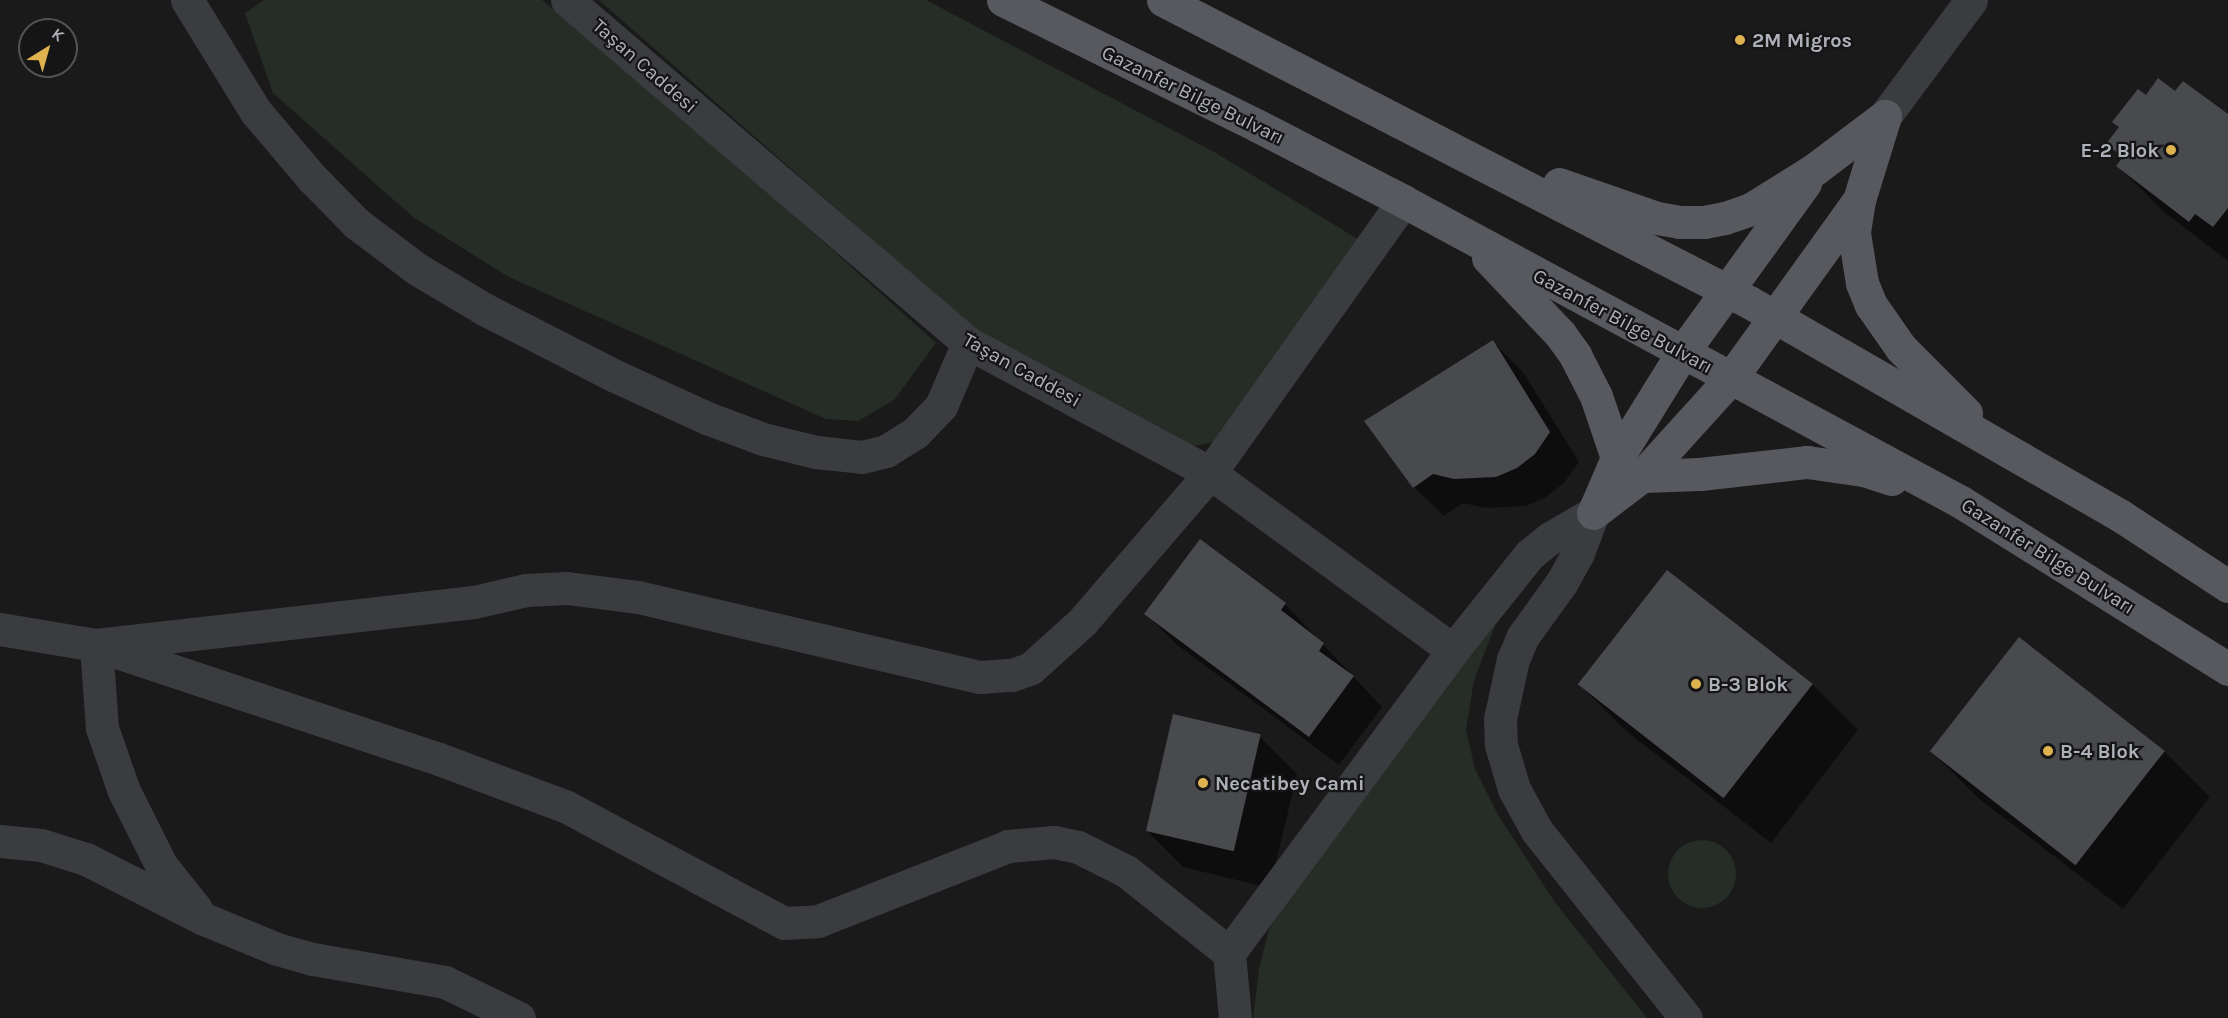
<!DOCTYPE html>
<html>
<head>
<meta charset="utf-8">
<style>
	body { margin:0 }
	#map { position:relative; width:2228px; height:1018px; overflow:hidden; background:#1a1a1b; font-family:Karla,sans-serif }
	div>[style] { position:absolute }
	.green>* { inset:0; background:#262d27 }
	.round { border-radius:50% }
	.shadow>* { inset:0; background:#0007 }
	.building>* { inset:0; background:#494a4d; transform-origin:0 0 }
	.minor>* { height:33px; margin:-16.5px; padding:0 16.5px; transform-origin:16.5px; border-radius:16.5px; background:#3b3c40 }
	.primary>* { height:33px; margin:-16.5px; padding:0 16.5px; transform-origin:16.5px; border-radius:16.5px; background:#57595f }
	.dots>* { width:16px; height:16px; translate:-50% -50%; box-sizing:border-box; border:3px solid #151516; border-radius:50% }
	span { translate:-50% -50%; white-space:nowrap; text-align:center; line-height:1.15; -webkit-text-stroke:4.5px #151516; paint-order:stroke }
	.poi-label { font-size:20px; color:#aeb1b9; font-weight:700 }
	.left { translate:0 -50%; text-align:left }
	.right { translate:-100% -50%; text-align:right }
	.street-label { font-size:20px; color:#aeb1b9 }
	.north { position:absolute; left:18px; top:18px; width:60px; height:60px; box-sizing:border-box; background:#151516; border:2px solid #525357; border-radius:50%; rotate:37deg; font-size:16px; font-weight:700; line-height:24px; text-align:center; color:#aeb1b9 }
	.north::after { content:''; display:block; margin:auto; width:21px; height:27px; background:#deb34f; clip-path:polygon(50% 0,100% 100%,50% 72%,0 100%) }
</style>
</head>
<body>
<div id="map">
	<div class="green">
		<i style="clip-path:polygon(264px 0,542px 0,729px 157px,936px 343px,894px 400px,858px 421px,826px 419px,507px 276px,413px 217px,273px 93px,245px 13px)"></i>
		<i style="clip-path:polygon(599px 0,926px 0,1216px 153px,1361px 241px,1213px 442px,1188px 447px,1025px 364px,962px 319px)"></i>
		<i style="clip-path:polygon(1499px 615px,1474px 680px,1466px 730px,1475px 769px,1498px 815px,1554px 901px,1647px 1018px,1253px 1018px,1259px 969px,1269px 929px,1296px 888px)"></i>
		<i class="round" style="left:1668px;top:840px;width:68px;height:68px"></i>
	</div>
	<div class="shadow">
		<i style="clip-path:polygon(2176px 93px,2228px 116px,2228px 261px,2164px 212px,2118px 166px,2123px 159px,2108px 144px,2146px 97px)"></i>
		<i style="clip-path:polygon(1493px 342px,1523px 372px,1579px 462px,1564px 483px,1546px 497px,1526px 506px,1485px 508px,1463px 503px,1444px 516px,1414px 487px)"></i>
		<i style="clip-path:polygon(1667px 572px,1812px 684px,1858px 730px,1771px 843px,1626px 731px,1580px 685px)"></i>
		<i style="clip-path:polygon(1285px 604px,1382px 707px,1339px 765px,1176px 644px,1146px 614px)"></i>
		<i style="clip-path:polygon(1260px 737px,1297px 774px,1270px 888px,1183px 867px,1146px 830px)"></i>
		<i style="clip-path:polygon(2164px 751px,2210px 797px,2123px 909px,1978px 798px,1932px 752px)"></i>
	</div>
	<div class="building">
		<i style="clip-path:polygon(2158px 78px,2175px 91px,2183px 81px,2228px 114px,2228px 208px,2213px 227px,2195px 214px,2189px 222px,2116px 166px,2123px 157px,2106px 144px,2119px 127px,2112px 122px,2138px 89px,2146px 95px)"></i>
		<i style="clip-path:polygon(1493px 340px,1550px 432px,1535px 454px,1517px 468px,1496px 477px,1454px 479px,1433px 474px,1413px 488px,1364px 421px)"></i>
		<i style="clip-path:polygon(1200px 539px,1286px 603px,1281px 610px,1324px 643px,1319px 651px,1354px 676px,1309px 737px,1144px 614px)"></i>
		<i style="left:1667px;top:570px;width:185px;height:145px;rotate:38deg"></i>
		<i style="left:2019px;top:637px;width:185px;height:145px;rotate:38deg"></i>
		<i style="left:1173px;top:714px;width:90px;height:120px;rotate:13deg"></i>
	</div>
	<div class="minor">
		<i style="left:187px;top:0;width:132px;rotate:58.4deg"></i>
		<i style="left:256px;top:112px;width:87px;rotate:49.7deg"></i>
		<i style="left:312px;top:178px;width:63px;rotate:45.6deg"></i>
		<i style="left:356px;top:223px;width:76px;rotate:37deg"></i>
		<i style="left:417px;top:269px;width:78px;rotate:30.8deg"></i>
		<i style="left:484px;top:309px;width:145px;rotate:27.1deg"></i>
		<i style="left:613px;top:375px;width:103px;rotate:24.6deg"></i>
		<i style="left:707px;top:418px;width:60px;rotate:20.6deg"></i>
		<i style="left:763px;top:439px;width:55px;rotate:13.8deg"></i>
		<i style="left:816px;top:452px;width:46px;rotate:6.2deg"></i>
		<i style="left:862px;top:457px;width:25px;rotate:-14deg"></i>
		<i style="left:886px;top:451px;width:34px;rotate:-32deg"></i>
		<i style="left:915px;top:433px;width:37px;rotate:-46deg"></i>
		<i style="left:941px;top:406px;width:69px;rotate:-66.8deg"></i>
		<i style="left:567px;top:0;width:528px;rotate:40.54deg"></i>
		<i style="left:968px;top:343px;width:275px;rotate:28.2deg"></i>
		<i style="left:1210px;top:473px;width:301px;rotate:36.1deg"></i>
		<i style="left:1885px;top:116px;width:144px;rotate:-53.4deg"></i>
		<i style="left:1593px;top:513px;width:43px;rotate:110.6deg"></i>
		<i style="left:1578px;top:553px;width:33px;rotate:119deg"></i>
		<i style="left:1562px;top:582px;width:67px;rotate:125.8deg"></i>
		<i style="left:1523px;top:636px;width:25px;rotate:113deg"></i>
		<i style="left:1513px;top:659px;width:61px;rotate:102.2deg"></i>
		<i style="left:1500px;top:719px;width:26px;rotate:88deg"></i>
		<i style="left:1501px;top:745px;width:46px;rotate:73.5deg"></i>
		<i style="left:1514px;top:789px;width:48px;rotate:61.3deg"></i>
		<i style="left:1537px;top:831px;width:239px;rotate:51.5deg"></i>
		<i style="left:0;top:629px;width:97px;rotate:9.5deg"></i>
		<i style="left:96px;top:645px;width:361px;rotate:18.4deg"></i>
		<i style="left:439px;top:759px;width:134px;rotate:20.5deg"></i>
		<i style="left:565px;top:806px;width:248px;rotate:28.1deg"></i>
		<i style="left:784px;top:923px;width:34px;rotate:-3deg"></i>
		<i style="left:818px;top:921px;width:204px;rotate:-21.5deg"></i>
		<i style="left:1008px;top:846px;width:46px;rotate:-5deg"></i>
		<i style="left:1054px;top:842px;width:25px;rotate:12deg"></i>
		<i style="left:1078px;top:847px;width:54px;rotate:26.6deg"></i>
		<i style="left:1126px;top:871px;width:132px;rotate:38.5deg"></i>
		<i style="left:96px;top:645px;width:380px;rotate:-6.5deg"></i>
		<i style="left:474px;top:602px;width:53px;rotate:-13deg"></i>
		<i style="left:526px;top:590px;width:41px;rotate:-2.8deg"></i>
		<i style="left:567px;top:588px;width:72px;rotate:7.2deg"></i>
		<i style="left:638px;top:597px;width:351px;rotate:13.2deg"></i>
		<i style="left:980px;top:677px;width:32px;rotate:-4deg"></i>
		<i style="left:1012px;top:675px;width:20px;rotate:-20deg"></i>
		<i style="left:1031px;top:668px;width:69px;rotate:-42deg"></i>
		<i style="left:1082px;top:622px;width:196px;rotate:-49.3deg"></i>
		<i style="left:1210px;top:473px;width:334px;rotate:-54.6deg"></i>
		<i style="left:96px;top:645px;width:83px;rotate:85.9deg"></i>
		<i style="left:102px;top:728px;width:67px;rotate:70.8deg"></i>
		<i style="left:124px;top:791px;width:83px;rotate:63.4deg"></i>
		<i style="left:161px;top:865px;width:56px;rotate:51.5deg"></i>
		<i style="left:0;top:841px;width:41px;rotate:5.6deg"></i>
		<i style="left:41px;top:845px;width:47px;rotate:17.3deg"></i>
		<i style="left:86px;top:859px;width:132px;rotate:27deg"></i>
		<i style="left:204px;top:919px;width:79px;rotate:22.3deg"></i>
		<i style="left:277px;top:949px;width:37px;rotate:16deg"></i>
		<i style="left:313px;top:959px;width:134px;rotate:9.9deg"></i>
		<i style="left:445px;top:982px;width:82px;rotate:25.9deg"></i>
		<i style="left:1235px;top:1018px;width:65px;rotate:-95.3deg"></i>
		<i style="left:1229px;top:953px;width:377px;rotate:-53.5deg"></i>
		<i style="left:1453px;top:650px;width:122px;rotate:-51.3deg"></i>
		<i style="left:1529px;top:555px;width:27px;rotate:-39deg"></i>
		<i style="left:1550px;top:538px;width:50px;rotate:-30.2deg"></i>
	</div>
	<div class="primary">
		<i style="left:1003px;top:0;width:284px;rotate:26.3deg"></i>
		<i style="left:1258px;top:126px;width:163px;rotate:27.3deg"></i>
		<i style="left:1403px;top:201px;width:634px;rotate:28.34deg"></i>
		<i style="left:1961px;top:502px;width:315px;rotate:32deg"></i>
		<i style="left:1163px;top:0;width:659px;rotate:27.26deg"></i>
		<i style="left:1749px;top:302px;width:429px;rotate:29.9deg"></i>
		<i style="left:2121px;top:516px;width:128px;rotate:33.2deg"></i>
		<i style="left:1885px;top:116px;width:88px;rotate:107.2deg"></i>
		<i style="left:1859px;top:200px;width:33px;rotate:99deg"></i>
		<i style="left:1854px;top:233px;width:51px;rotate:80.9deg"></i>
		<i style="left:1862px;top:283px;width:24px;rotate:68deg"></i>
		<i style="left:1871px;top:305px;width:52px;rotate:55.1deg"></i>
		<i style="left:1901px;top:348px;width:92px;rotate:45deg"></i>
		<i style="left:1559px;top:184px;width:104px;rotate:19.1deg"></i>
		<i style="left:1657px;top:218px;width:22px;rotate:10deg"></i>
		<i style="left:1679px;top:222px;width:25px"></i>
		<i style="left:1704px;top:222px;width:21px;rotate:-11deg"></i>
		<i style="left:1725px;top:218px;width:28px;rotate:-19deg"></i>
		<i style="left:1751px;top:209px;width:75px;rotate:-32deg"></i>
		<i style="left:1815px;top:169px;width:88px;rotate:-37.1deg"></i>
		<i style="left:1488px;top:258px;width:105px;rotate:46.5deg"></i>
		<i style="left:1560px;top:334px;width:26px;rotate:54deg"></i>
		<i style="left:1575px;top:355px;width:46px;rotate:62.9deg"></i>
		<i style="left:1596px;top:396px;width:65px;rotate:71.3deg"></i>
		<i style="left:1642px;top:476px;width:58px;rotate:-2deg"></i>
		<i style="left:1700px;top:474px;width:108px;rotate:-6.4deg"></i>
		<i style="left:1807px;top:462px;width:58px;rotate:8deg"></i>
		<i style="left:1864px;top:470px;width:29px;rotate:18deg"></i>
		<i style="left:1595px;top:509px;width:56px;rotate:-66.7deg"></i>
		<i style="left:1617px;top:458px;width:123px;rotate:-58.2deg"></i>
		<i style="left:1682px;top:353px;width:210px;rotate:-54.1deg"></i>
		<i style="left:1593px;top:513px;width:61px;rotate:-37.1deg"></i>
		<i style="left:1642px;top:476px;width:132px;rotate:-47.8deg"></i>
		<i style="left:1731px;top:378px;width:219px;rotate:-54.3deg"></i>
	</div>
	<div class="dots">
		<i style="left:1740px;top:40px;background:#deb34f"></i>
		<i style="left:2171px;top:150px;background:#deb34f"></i>
		<i style="left:1696px;top:684px;background:#deb34f"></i>
		<i style="left:2048px;top:751px;background:#deb34f"></i>
		<i style="left:1203px;top:783px;background:#deb34f"></i>
	</div>
	<div class="poi-label">
		<span class="left" style="left:1752px;top:40px">2M Migros</span>
		<span class="right" style="left:2159px;top:150px">E-2 Blok</span>
		<span class="left" style="left:1708px;top:684px">B-3 Blok</span>
		<span class="left" style="left:2060px;top:751px">B-4 Blok</span>
		<span class="left" style="left:1215px;top:783px">Necatibey Cami</span>
	</div>
	<div class="street-label">
		<span style="left:645px;top:66px;rotate:41deg">Taşan Caddesi</span>
		<span style="left:1193px;top:95px;rotate:26deg">Gazanfer Bilge Bulvarı</span>
		<span style="left:1623px;top:321px;rotate:28deg">Gazanfer Bilge Bulvarı</span>
		<span style="left:1022px;top:370px;rotate:29deg">Taşan Caddesi</span>
		<span style="left:2048px;top:556px;rotate:32deg">Gazanfer Bilge Bulvarı</span>
	</div>
	<div class="north">K</div>
</div>
</body>
</html>
